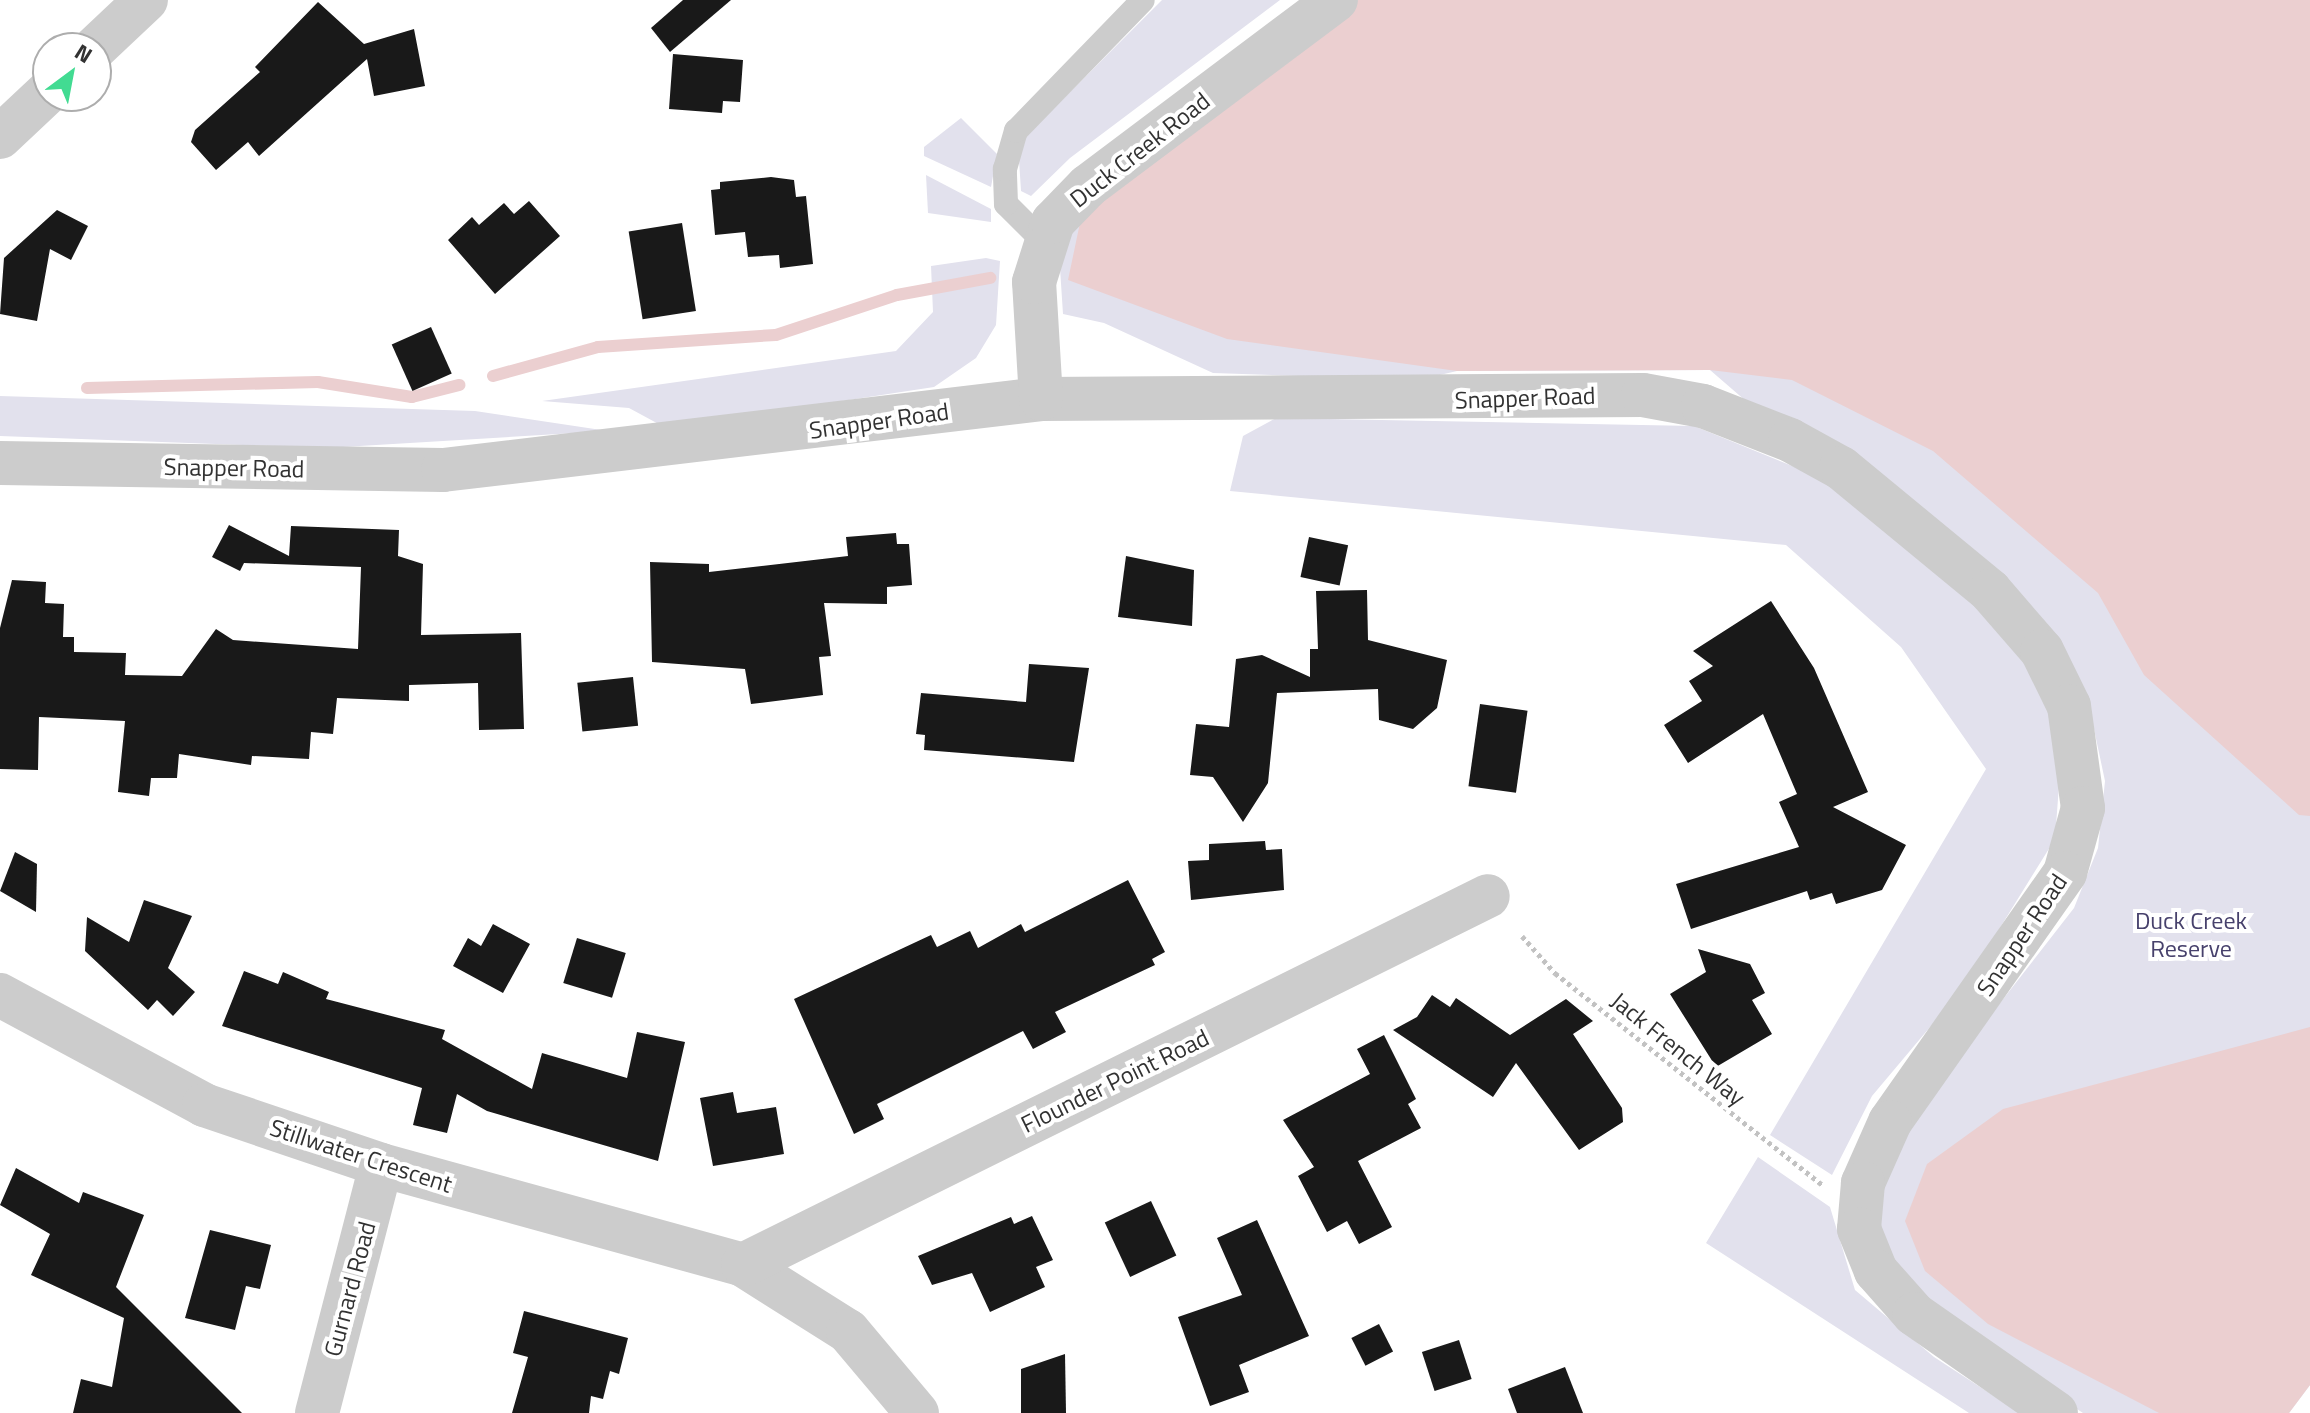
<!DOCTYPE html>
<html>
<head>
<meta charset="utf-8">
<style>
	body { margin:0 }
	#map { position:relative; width:2310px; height:1413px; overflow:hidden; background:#fff; font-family:"Titillium Web",sans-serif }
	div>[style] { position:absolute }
	.green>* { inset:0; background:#e2e1ed }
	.water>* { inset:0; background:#ebcfd0 }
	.stream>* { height:12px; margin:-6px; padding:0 6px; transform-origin:6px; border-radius:6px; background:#ebcfd0 }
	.building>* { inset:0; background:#191919; transform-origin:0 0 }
	.path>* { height:5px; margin-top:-2.5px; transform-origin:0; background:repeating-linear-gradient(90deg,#c2c2c2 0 4px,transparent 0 8px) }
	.service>* { height:24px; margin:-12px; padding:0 12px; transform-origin:12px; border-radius:12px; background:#ccc }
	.minor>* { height:44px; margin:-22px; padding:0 22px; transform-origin:22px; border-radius:22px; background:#ccc }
	.tertiary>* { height:44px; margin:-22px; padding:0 22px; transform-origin:22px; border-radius:22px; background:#ccc }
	span { translate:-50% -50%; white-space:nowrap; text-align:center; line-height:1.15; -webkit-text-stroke:8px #fff; paint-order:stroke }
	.street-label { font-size:24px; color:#323232 }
	.park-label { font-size:24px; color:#47416c }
	.north { position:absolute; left:32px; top:32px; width:80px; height:80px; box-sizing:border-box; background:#fff; border:2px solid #adadad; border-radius:50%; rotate:32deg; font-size:22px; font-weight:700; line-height:32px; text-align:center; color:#323232 }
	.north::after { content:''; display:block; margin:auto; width:28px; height:36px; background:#42db92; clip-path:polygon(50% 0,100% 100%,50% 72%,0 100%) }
</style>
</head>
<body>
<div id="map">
	<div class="green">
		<i style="clip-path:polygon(1162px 0,1280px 0,1070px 158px,1031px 196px,1021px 191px,1018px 144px)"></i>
		<i style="clip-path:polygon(2310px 0,2310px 1385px,2289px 1413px,2083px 1413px,1956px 1329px,1886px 1269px,1875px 1221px,1884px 1168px,1944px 1075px,2074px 908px,2098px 848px,2105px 781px,2087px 696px,1710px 370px,1457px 371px,1418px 380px,1213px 373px,1104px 323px,1063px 314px,1059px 253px,1081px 218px)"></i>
		<i style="clip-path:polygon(961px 118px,997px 154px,991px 187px,924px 156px,924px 147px)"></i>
		<i style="clip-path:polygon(926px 175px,991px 209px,991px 222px,928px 213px)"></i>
		<i style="clip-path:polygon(986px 258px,1000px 261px,996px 325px,976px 358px,934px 387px,666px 428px,629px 408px,542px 401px,896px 351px,933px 312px,931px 266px)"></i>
		<i style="clip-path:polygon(0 396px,475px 411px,608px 431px,326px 448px,0 436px)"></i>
		<i style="clip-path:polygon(1276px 418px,1694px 426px,1812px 474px,1966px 586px,2040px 671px,2060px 772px,2055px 839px,1962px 989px,1872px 1096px,1832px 1175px,1770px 1135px,1986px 769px,1901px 647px,1786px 545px,1230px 491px,1243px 436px)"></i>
		<i style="clip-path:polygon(1758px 1157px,1830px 1207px,1855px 1290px,1934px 1357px,2020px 1413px,1969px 1413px,1706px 1243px)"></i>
	</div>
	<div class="water">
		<i style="clip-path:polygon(1354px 0,2310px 0,2310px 816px,2299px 815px,2144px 675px,2098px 593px,1933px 451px,1792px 380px,1710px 370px,1457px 371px,1227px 339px,1068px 280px,1081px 218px)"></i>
		<i style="clip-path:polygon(2310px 1027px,2310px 1385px,2289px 1413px,2159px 1413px,1988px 1324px,1925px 1271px,1905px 1221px,1927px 1164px,2003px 1109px)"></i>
	</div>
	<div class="stream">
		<i style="left:493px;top:376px;width:109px;rotate:-15.4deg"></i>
		<i style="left:598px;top:347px;width:178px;rotate:-3.9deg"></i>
		<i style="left:776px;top:335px;width:127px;rotate:-18.3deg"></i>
		<i style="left:897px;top:295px;width:95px;rotate:-10.4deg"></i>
		<i style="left:87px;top:388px;width:231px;rotate:-1.5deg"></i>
		<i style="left:318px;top:382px;width:95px;rotate:9.1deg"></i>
		<i style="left:412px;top:397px;width:49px;rotate:-14.3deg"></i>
	</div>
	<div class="building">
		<i style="clip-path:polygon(683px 0,731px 0,670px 52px,651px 28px)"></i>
		<i style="clip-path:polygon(318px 2px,364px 44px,414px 29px,425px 86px,374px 96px,367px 59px,259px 156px,248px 142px,216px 170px,191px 142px,195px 130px,260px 72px,255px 67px)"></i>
		<i style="clip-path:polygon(673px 54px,743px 60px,740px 102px,723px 101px,722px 113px,669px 109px)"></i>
		<i style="clip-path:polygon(771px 177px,794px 180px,796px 197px,806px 196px,813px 264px,780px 268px,779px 255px,748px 257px,745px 232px,715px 235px,711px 190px,720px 189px,720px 182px)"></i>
		<i style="clip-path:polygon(529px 201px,560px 236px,495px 294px,448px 240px,472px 217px,479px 225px,504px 203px,514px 214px)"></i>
		<i style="clip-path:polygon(57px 210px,88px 226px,71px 260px,50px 249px,37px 321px,0 314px,4px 258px)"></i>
		<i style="left:682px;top:223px;width:89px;height:54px;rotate:81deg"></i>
		<i style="left:431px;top:327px;width:51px;height:43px;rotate:66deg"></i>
		<i style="clip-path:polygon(229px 525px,289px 556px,291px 526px,399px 530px,398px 556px,423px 564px,421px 635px,521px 633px,524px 729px,479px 730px,478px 683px,409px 685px,409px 701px,337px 698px,333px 734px,311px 732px,309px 759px,252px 756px,251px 765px,179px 754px,177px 778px,151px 778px,149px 796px,118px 792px,125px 721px,39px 717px,38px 770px,0 769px,0 628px,12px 580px,46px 582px,45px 603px,64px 604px,63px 637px,74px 637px,74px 652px,126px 653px,125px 675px,182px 676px,216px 629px,233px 640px,358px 649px,361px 567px,244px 563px,240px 571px,212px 557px)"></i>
		<i style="clip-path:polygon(896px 533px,897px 544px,909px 544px,912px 585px,887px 587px,887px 604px,824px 603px,831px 656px,819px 657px,823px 695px,751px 704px,745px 669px,652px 662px,650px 562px,709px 564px,709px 572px,848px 556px,846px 537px)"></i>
		<i style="left:1309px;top:537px;width:40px;height:41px;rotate:12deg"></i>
		<i style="clip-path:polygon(1126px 556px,1194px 570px,1192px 626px,1118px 617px)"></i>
		<i style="clip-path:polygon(1367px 590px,1368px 640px,1447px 660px,1437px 708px,1413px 729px,1379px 720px,1378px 689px,1277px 693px,1268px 783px,1243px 822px,1213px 777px,1190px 775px,1196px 724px,1229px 727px,1236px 659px,1262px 655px,1310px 677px,1310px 649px,1318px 649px,1316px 591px)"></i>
		<i style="clip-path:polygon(1771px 601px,1814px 668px,1868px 792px,1833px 807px,1906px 845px,1882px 890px,1836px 904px,1832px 893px,1810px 900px,1807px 891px,1691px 929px,1676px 884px,1799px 847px,1779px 802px,1797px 794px,1763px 714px,1688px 763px,1664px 725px,1702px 701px,1689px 681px,1713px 666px,1693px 651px)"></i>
		<i style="clip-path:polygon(1029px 664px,1089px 668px,1074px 762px,924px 750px,925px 735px,916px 734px,921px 693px,1026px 702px)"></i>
		<i style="left:633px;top:677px;width:49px;height:56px;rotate:84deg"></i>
		<i style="left:1480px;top:704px;width:48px;height:83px;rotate:8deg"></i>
		<i style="clip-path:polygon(1265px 841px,1266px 850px,1282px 849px,1284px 890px,1191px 900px,1188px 861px,1209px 860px,1209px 844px)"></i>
		<i style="clip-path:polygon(15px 852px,37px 864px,36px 912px,0 891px)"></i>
		<i style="clip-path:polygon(1128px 880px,1165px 952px,1152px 959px,1155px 965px,1055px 1012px,1066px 1032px,1033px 1049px,1023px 1031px,877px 1104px,884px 1119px,854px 1134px,794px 999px,931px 935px,937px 947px,970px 931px,978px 948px,1021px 924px,1025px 932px)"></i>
		<i style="clip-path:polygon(144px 900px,192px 916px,168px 968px,195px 992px,173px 1016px,157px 1000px,148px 1010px,85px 951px,87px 917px,129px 942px)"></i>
		<i style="clip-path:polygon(493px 924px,530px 944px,503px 993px,453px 966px,468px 938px,481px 946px)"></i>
		<i style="left:577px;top:938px;width:51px;height:47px;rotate:17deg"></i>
		<i style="clip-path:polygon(1698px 949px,1750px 964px,1765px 993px,1752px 1000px,1772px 1034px,1716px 1067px,1670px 994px,1706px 972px)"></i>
		<i style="clip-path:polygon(244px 971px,278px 984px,283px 972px,329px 992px,326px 999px,445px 1030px,442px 1039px,532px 1089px,542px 1053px,627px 1078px,637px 1032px,685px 1042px,658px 1161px,487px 1111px,457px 1094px,447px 1133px,413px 1125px,422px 1088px,222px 1026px)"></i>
		<i style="clip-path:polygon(1432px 995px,1450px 1007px,1456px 998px,1510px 1035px,1566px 999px,1593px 1021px,1573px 1034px,1622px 1108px,1623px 1122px,1579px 1150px,1516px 1063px,1493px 1097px,1393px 1030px,1417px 1017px)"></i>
		<i style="clip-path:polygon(1384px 1035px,1416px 1099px,1408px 1104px,1421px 1128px,1358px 1161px,1392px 1227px,1359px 1244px,1347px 1221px,1327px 1232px,1298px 1176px,1314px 1167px,1283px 1120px,1370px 1074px,1357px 1049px)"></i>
		<i style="clip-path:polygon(733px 1092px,737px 1113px,776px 1107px,784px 1154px,713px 1166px,700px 1098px)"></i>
		<i style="clip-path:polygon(16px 1168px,79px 1203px,83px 1192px,144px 1215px,116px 1287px,242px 1413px,73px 1413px,81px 1379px,112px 1387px,124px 1318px,31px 1275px,50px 1234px,0 1205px)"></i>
		<i style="left:1151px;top:1201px;width:60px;height:51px;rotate:65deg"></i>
		<i style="clip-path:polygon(1032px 1216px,1053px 1260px,1036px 1267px,1045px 1287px,990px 1312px,972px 1273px,932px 1285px,918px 1256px,1011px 1217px,1014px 1224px)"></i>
		<i style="clip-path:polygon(1257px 1220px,1309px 1336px,1239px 1365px,1249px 1392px,1210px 1406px,1178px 1317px,1242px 1295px,1217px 1238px)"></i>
		<i style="clip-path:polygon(210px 1230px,271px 1245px,260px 1289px,246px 1286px,235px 1330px,185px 1318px)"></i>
		<i style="clip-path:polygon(524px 1311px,628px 1338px,619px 1374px,610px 1371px,603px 1399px,591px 1396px,589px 1413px,512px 1413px,528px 1357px,513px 1353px)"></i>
		<i style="left:1379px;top:1324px;width:31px;height:31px;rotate:63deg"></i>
		<i style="left:1459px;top:1340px;width:41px;height:39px;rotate:72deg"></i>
		<i style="clip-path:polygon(1065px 1354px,1066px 1413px,1021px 1413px,1021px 1369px)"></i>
		<i style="clip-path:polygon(1565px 1367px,1583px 1413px,1517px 1413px,1508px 1389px)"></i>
	</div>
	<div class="path">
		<i style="left:1522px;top:936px;width:50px;rotate:48.3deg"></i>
		<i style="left:1555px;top:973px;width:341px;rotate:38.4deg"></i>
	</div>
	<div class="service">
		<i style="left:1042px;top:240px;width:51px;rotate:-135deg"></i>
		<i style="left:1006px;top:204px;width:35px;rotate:-92deg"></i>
		<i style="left:1005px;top:169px;width:40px;rotate:-74deg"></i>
		<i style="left:1016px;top:131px;width:182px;rotate:-45.9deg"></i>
	</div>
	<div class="minor">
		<i style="left:95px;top:48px;width:70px;rotate:-43.3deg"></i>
		<i style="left:0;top:137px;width:66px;rotate:-43.2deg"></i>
		<i style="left:0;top:463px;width:443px;rotate:0.9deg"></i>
		<i style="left:443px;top:470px;width:602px;rotate:-6.77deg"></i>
		<i style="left:1041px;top:399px;width:602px;rotate:-0.38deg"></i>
		<i style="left:1643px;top:395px;width:61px;rotate:10.4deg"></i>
		<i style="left:1703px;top:406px;width:93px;rotate:21.3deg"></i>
		<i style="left:1790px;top:440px;width:58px;rotate:28.8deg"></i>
		<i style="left:1841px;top:468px;width:193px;rotate:39.5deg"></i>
		<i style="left:1990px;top:591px;width:79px;rotate:49.1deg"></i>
		<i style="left:2042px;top:651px;width:61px;rotate:63.9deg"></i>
		<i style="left:2069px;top:706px;width:103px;rotate:82.2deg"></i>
		<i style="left:2083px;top:808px;width:67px;rotate:105.5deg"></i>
		<i style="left:2065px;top:873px;width:304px;rotate:125.1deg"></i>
		<i style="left:1890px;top:1122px;width:67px;rotate:113.9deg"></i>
		<i style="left:1863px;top:1183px;width:46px;rotate:95deg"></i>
		<i style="left:1859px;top:1229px;width:45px;rotate:68deg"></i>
		<i style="left:1876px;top:1271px;width:57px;rotate:48.5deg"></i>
		<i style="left:1914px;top:1314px;width:173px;rotate:34.9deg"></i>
		<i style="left:0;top:995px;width:232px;rotate:28.3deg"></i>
		<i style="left:204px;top:1105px;width:187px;rotate:18.7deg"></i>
		<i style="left:381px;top:1165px;width:376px;rotate:15.4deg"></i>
		<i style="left:743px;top:1265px;width:124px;rotate:32.2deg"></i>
		<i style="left:848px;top:1331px;width:107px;rotate:49.9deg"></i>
		<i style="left:743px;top:1265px;width:831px;rotate:-26.35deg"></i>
		<i style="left:317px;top:1413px;width:256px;rotate:-75.5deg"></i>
	</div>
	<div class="tertiary">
		<i style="left:1041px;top:399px;width:117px;rotate:-93.4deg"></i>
		<i style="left:1034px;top:282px;width:63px;rotate:-72.4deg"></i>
		<i style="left:1053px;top:222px;width:50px;rotate:-45.8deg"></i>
		<i style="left:1088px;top:186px;width:310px;rotate:-36.9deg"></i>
	</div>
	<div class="street-label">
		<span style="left:1140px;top:150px;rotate:-38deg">Duck Creek Road</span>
		<span style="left:1525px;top:398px;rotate:-2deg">Snapper Road</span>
		<span style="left:879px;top:421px;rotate:-8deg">Snapper Road</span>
		<span style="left:234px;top:468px;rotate:1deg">Snapper Road</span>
		<span style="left:2022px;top:935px;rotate:-56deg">Snapper Road</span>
		<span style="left:1678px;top:1049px;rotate:39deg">Jack French Way</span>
		<span style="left:1115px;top:1081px;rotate:-26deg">Flounder Point Road</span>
		<span style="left:361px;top:1156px;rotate:18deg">Stillwater Crescent</span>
		<span style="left:350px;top:1289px;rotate:-75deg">Gurnard Road</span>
	</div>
	<div class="park-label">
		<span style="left:2191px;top:935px">Duck Creek<br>Reserve</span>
	</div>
	<div class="north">N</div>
</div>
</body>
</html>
